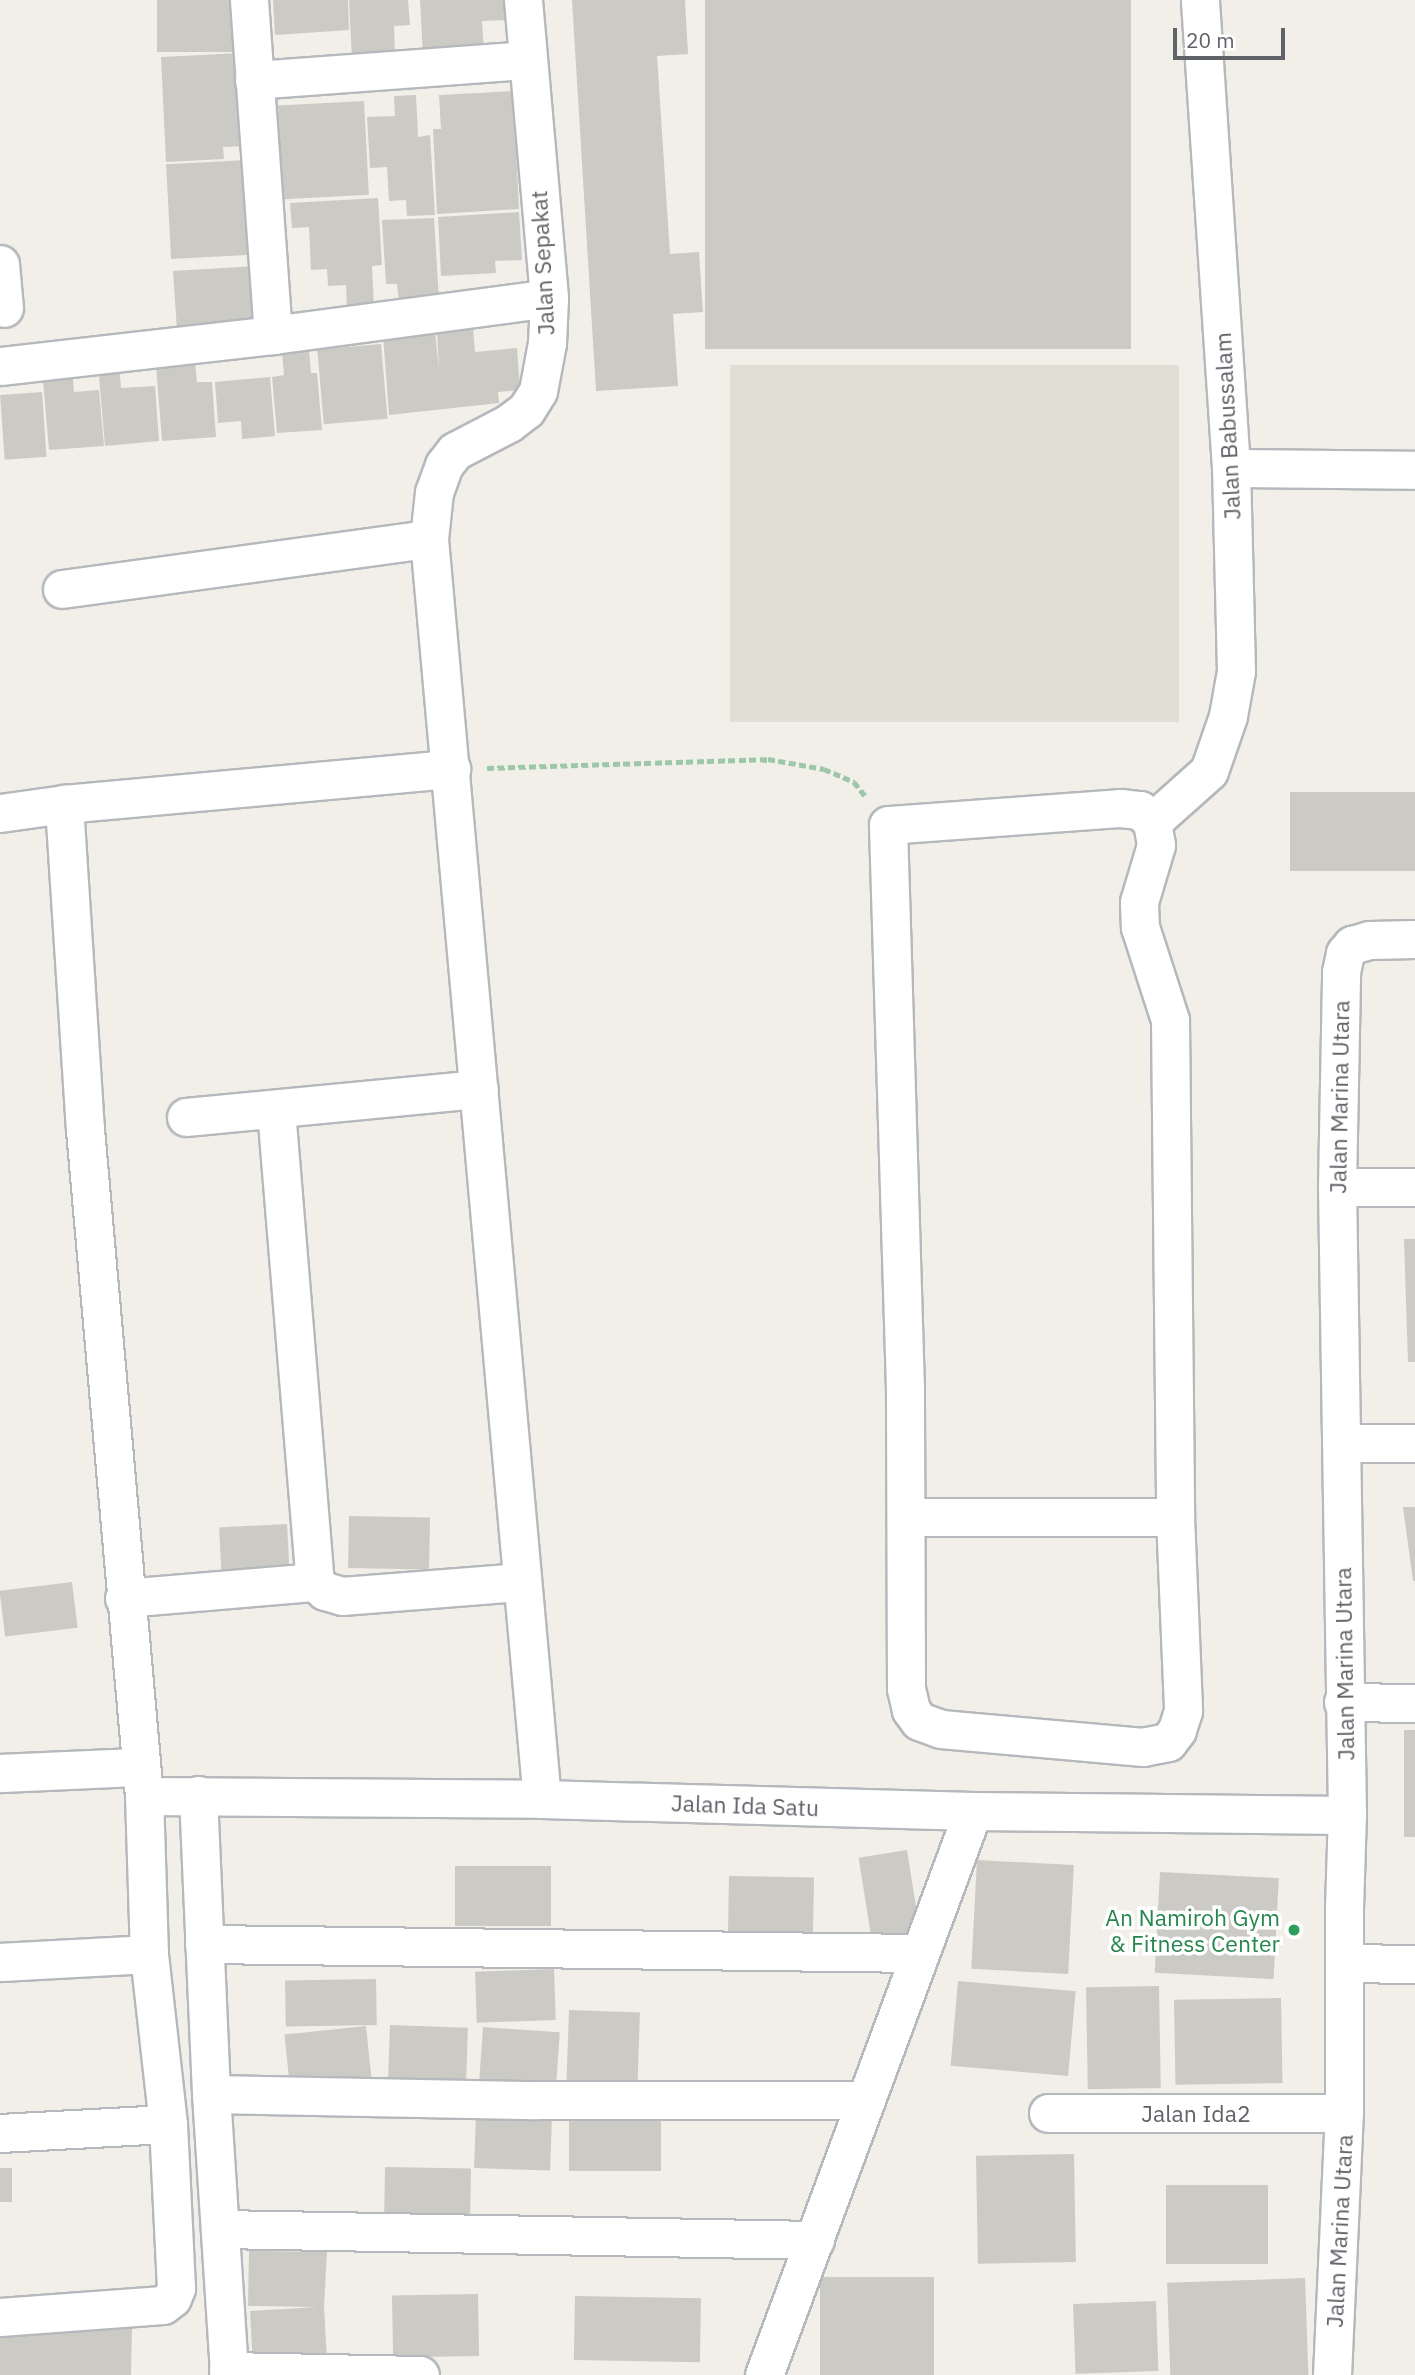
<!DOCTYPE html>
<html>
<head>
<meta charset="utf-8">
<style>
	body { margin:0 }
	#map { position:relative; width:1415px; height:2375px; overflow:hidden; background:#f1efe8; font-family:"IBM Plex Sans",sans-serif }
	div>[style] { position:absolute }
	.education>* { inset:0; background:#e1ded6; transform-origin:0 0 }
	.building>* { inset:0; background:#cccac5; transform-origin:0 0 }
	.path>* { height:4.5px; margin-top:-2.25px; transform-origin:0; background:repeating-linear-gradient(90deg,#9cc7a9 0 7px,transparent 0 10.5px) }
	.roads { filter:drop-shadow(2px 0 #b5b8bc) drop-shadow(-2px 0 #b5b8bc) drop-shadow(0 2px #b5b8bc) drop-shadow(0 -2px #b5b8bc) }
	.street>* { height:37px; margin:-18.5px; padding:0 18.5px; transform-origin:18.5px; border-radius:18.5px; background:#fff }
	.dots>* { width:19px; height:19px; translate:-50% -50%; box-sizing:border-box; border:4px solid #fff; border-radius:50% }
	span { translate:-50% -50%; white-space:nowrap; text-align:center; line-height:1.15; -webkit-text-stroke:7px #fff; paint-order:stroke }
	.street-label { font-size:23px; color:#5f6368 }
	.leisure-label { font-size:23px; color:#27864d }
	.right { translate:-100% -50%; text-align:right }
	.scale { position:absolute; left:1173px; top:28px; width:112px; height:32px; box-sizing:border-box; border:4px solid #5f6368; border-top:0; padding-left:9px; font-size:21px; line-height:24px; white-space:nowrap; color:#5f6368; -webkit-text-stroke:5px #fff; paint-order:stroke }
</style>
</head>
<body>
<div id="map">
	<div class="education">
		<i style="left:1179px;top:365px;width:357px;height:449px;rotate:90deg"></i>
	</div>
	<div class="building">
		<i style="left:157px;top:0;width:81px;height:52px"></i>
		<i style="clip-path:polygon(273px 0,348px 0,349px 30px,275px 35px)"></i>
		<i style="clip-path:polygon(349px 0,408px 0,410px 25px,394px 26px,395px 57px,352px 59px)"></i>
		<i style="clip-path:polygon(420px 0,506px 0,507px 20px,482px 21px,484px 53px,423px 56px)"></i>
		<i style="clip-path:polygon(572px 0,685px 0,688px 54px,657px 56px,670px 254px,699px 252px,703px 312px,673px 314px,678px 386px,596px 391px)"></i>
		<i style="left:705px;top:0;width:426px;height:349px"></i>
		<i style="clip-path:polygon(242px 53px,247px 146px,223px 147px,224px 159px,166px 162px,161px 57px)"></i>
		<i style="clip-path:polygon(513px 91px,519px 209px,437px 214px,433px 129px,441px 129px,439px 95px)"></i>
		<i style="clip-path:polygon(416px 95px,418px 137px,430px 135px,435px 215px,407px 216px,406px 200px,389px 201px,387px 167px,370px 168px,367px 117px,395px 116px,394px 96px)"></i>
		<i style="left:364px;top:101px;width:94px;height:86px;rotate:87deg"></i>
		<i style="left:247px;top:160px;width:95px;height:81px;rotate:87deg"></i>
		<i style="clip-path:polygon(378px 198px,382px 265px,372px 266px,374px 308px,347px 310px,346px 285px,328px 286px,327px 269px,311px 270px,309px 227px,292px 228px,290px 203px)"></i>
		<i style="clip-path:polygon(519px 212px,522px 260px,495px 261px,496px 273px,441px 276px,438px 217px)"></i>
		<i style="clip-path:polygon(434px 218px,439px 300px,399px 302px,397px 284px,386px 284px,382px 220px)"></i>
		<i style="clip-path:polygon(257px 266px,260px 319px,235px 320px,236px 327px,177px 330px,173px 271px)"></i>
		<i style="clip-path:polygon(473px 328px,475px 352px,517px 348px,520px 390px,498px 392px,499px 403px,389px 415px,383px 335px,435px 331px,439px 370px,437px 331px)"></i>
		<i style="left:381px;top:344px;width:75px;height:64px;rotate:85deg"></i>
		<i style="clip-path:polygon(309px 350px,311px 373px,317px 373px,322px 430px,277px 433px,272px 377px,284px 375px,282px 352px)"></i>
		<i style="clip-path:polygon(195px 361px,197px 382px,212px 382px,216px 437px,162px 441px,156px 365px)"></i>
		<i style="clip-path:polygon(119px 363px,121px 388px,155px 386px,159px 441px,105px 446px,98px 365px)"></i>
		<i style="clip-path:polygon(72px 366px,74px 392px,99px 390px,104px 446px,49px 450px,42px 369px)"></i>
		<i style="clip-path:polygon(270px 377px,275px 436px,242px 439px,241px 421px,218px 423px,215px 382px)"></i>
		<i style="left:42px;top:392px;width:65px;height:42px;rotate:86deg"></i>
		<i style="left:1415px;top:792px;width:79px;height:125px;rotate:90deg"></i>
		<i style="clip-path:polygon(1404px 1239px,1415px 1239px,1415px 1362px,1408px 1362px)"></i>
		<i style="clip-path:polygon(1403px 1507px,1415px 1507px,1415px 1581px,1413px 1581px)"></i>
		<i style="left:349px;top:1516px;width:81px;height:52px;rotate:1deg"></i>
		<i style="left:287px;top:1524px;width:43px;height:68px;rotate:87deg"></i>
		<i style="left:72px;top:1582px;width:46px;height:73px;rotate:83deg"></i>
		<i style="left:1404px;top:1730px;width:11px;height:107px"></i>
		<i style="left:907px;top:1850px;width:89px;height:49px;rotate:81deg"></i>
		<i style="left:977px;top:1860px;width:97px;height:109px;rotate:3deg"></i>
		<i style="left:455px;top:1866px;width:96px;height:60px"></i>
		<i style="left:1160px;top:1872px;width:119px;height:101px;rotate:3deg"></i>
		<i style="left:729px;top:1876px;width:85px;height:58px;rotate:1deg"></i>
		<i style="left:554px;top:1969px;width:51px;height:79px;rotate:88deg"></i>
		<i style="left:376px;top:1979px;width:46px;height:91px;rotate:89deg"></i>
		<i style="left:958px;top:1981px;width:118px;height:85px;rotate:5deg"></i>
		<i style="left:1159px;top:1986px;width:102px;height:73px;rotate:89deg"></i>
		<i style="left:1281px;top:1998px;width:85px;height:107px;rotate:89deg"></i>
		<i style="left:569px;top:2010px;width:71px;height:74px;rotate:2deg"></i>
		<i style="left:390px;top:2025px;width:78px;height:57px;rotate:2deg"></i>
		<i style="left:366px;top:2026px;width:60px;height:82px;rotate:84deg"></i>
		<i style="left:483px;top:2027px;width:77px;height:64px;rotate:4deg"></i>
		<i style="left:476px;top:2114px;width:76px;height:54px;rotate:2deg"></i>
		<i style="left:569px;top:2119px;width:92px;height:52px"></i>
		<i style="left:1074px;top:2154px;width:108px;height:98px;rotate:89deg"></i>
		<i style="left:385px;top:2167px;width:86px;height:62px;rotate:1deg"></i>
		<i style="left:0;top:2168px;width:12px;height:34px"></i>
		<i style="left:1166px;top:2185px;width:102px;height:79px"></i>
		<i style="clip-path:polygon(249px 2251px,327px 2252px,324px 2307px,327px 2361px,253px 2365px,250px 2311px,317px 2307px,248px 2306px)"></i>
		<i style="left:820px;top:2277px;width:114px;height:98px"></i>
		<i style="left:1305px;top:2278px;width:97px;height:138px;rotate:88deg"></i>
		<i style="left:478px;top:2294px;width:62px;height:86px;rotate:89deg"></i>
		<i style="left:575px;top:2296px;width:126px;height:64px;rotate:1deg"></i>
		<i style="left:1156px;top:2301px;width:70px;height:83px;rotate:88deg"></i>
		<i style="clip-path:polygon(132px 2327px,131px 2375px,0 2375px,0 2337px)"></i>
	</div>
	<div class="path">
		<i style="left:487px;top:768px;width:281px;rotate:-1.8deg"></i>
		<i style="left:768px;top:759px;width:57px;rotate:10.1deg"></i>
		<i style="left:824px;top:769px;width:33px;rotate:23deg"></i>
		<i style="left:854px;top:782px;width:19px;rotate:51deg"></i>
	</div>
	<div class="roads">
		<div class="street">
			<i style="left:249px;top:0;width:336px;rotate:85.9deg"></i>
			<i style="left:523px;top:0;width:299px;rotate:85deg"></i>
			<i style="left:549px;top:298px;width:45px;rotate:92.5deg"></i>
			<i style="left:547px;top:343px;width:49px;rotate:100.6deg"></i>
			<i style="left:538px;top:391px;width:22px;rotate:122deg"></i>
			<i style="left:526px;top:410px;width:21px;rotate:143deg"></i>
			<i style="left:509px;top:423px;width:61px;rotate:152.6deg"></i>
			<i style="left:455px;top:451px;width:18px;rotate:128deg"></i>
			<i style="left:444px;top:465px;width:29px;rotate:110deg"></i>
			<i style="left:434px;top:492px;width:47px;rotate:96.1deg"></i>
			<i style="left:429px;top:539px;width:1265px;rotate:84.88deg"></i>
			<i style="left:254px;top:80px;width:273px;rotate:-4.2deg"></i>
			<i style="left:0;top:264px;width:44px;rotate:84.8deg"></i>
			<i style="left:0;top:366px;width:275px;rotate:-6.5deg"></i>
			<i style="left:273px;top:335px;width:278px;rotate:-7.6deg"></i>
			<i style="left:1231px;top:468px;width:184px;rotate:0.6deg"></i>
			<i style="left:62px;top:589px;width:370px;rotate:-7.8deg"></i>
			<i style="left:1120px;top:808px;width:20px;rotate:6deg"></i>
			<i style="left:1140px;top:810px;width:17px;rotate:45deg"></i>
			<i style="left:1152px;top:822px;width:23px;rotate:80deg"></i>
			<i style="left:1156px;top:845px;width:59px;rotate:106.6deg"></i>
			<i style="left:1139px;top:902px;width:25px;rotate:88deg"></i>
			<i style="left:1140px;top:927px;width:98px;rotate:72.1deg"></i>
			<i style="left:1170px;top:1020px;width:497px;rotate:89.4deg"></i>
			<i style="left:1175px;top:1517px;width:194px;rotate:87.6deg"></i>
			<i style="left:1183px;top:1711px;width:20px;rotate:108deg"></i>
			<i style="left:1177px;top:1730px;width:15px;rotate:127deg"></i>
			<i style="left:1168px;top:1742px;width:25px;rotate:169deg"></i>
			<i style="left:1143px;top:1747px;width:203px;rotate:-174.9deg"></i>
			<i style="left:941px;top:1729px;width:23px;rotate:-160deg"></i>
			<i style="left:919px;top:1721px;width:14px;rotate:-126deg"></i>
			<i style="left:911px;top:1710px;width:22px;rotate:-103deg"></i>
			<i style="left:906px;top:1689px;width:300px;rotate:-90.2deg"></i>
			<i style="left:905px;top:1389px;width:564px;rotate:-91.73deg"></i>
			<i style="left:888px;top:825px;width:233px;rotate:-4.2deg"></i>
			<i style="left:0;top:813px;width:65px;rotate:-8deg"></i>
			<i style="left:64px;top:804px;width:389px;rotate:-5.2deg"></i>
			<i style="left:1152px;top:822px;width:76px;rotate:-41.8deg"></i>
			<i style="left:1209px;top:771px;width:58px;rotate:-70.9deg"></i>
			<i style="left:1228px;top:716px;width:46px;rotate:-79.9deg"></i>
			<i style="left:1236px;top:671px;width:203px;rotate:-91.4deg"></i>
			<i style="left:1231px;top:468px;width:469px;rotate:-93.8deg"></i>
			<i style="left:276px;top:1110px;width:474px;rotate:85.3deg"></i>
			<i style="left:315px;top:1582px;width:13px;rotate:42deg"></i>
			<i style="left:325px;top:1591px;width:18px;rotate:16deg"></i>
			<i style="left:342px;top:1596px;width:180px;rotate:-4.5deg"></i>
			<i style="left:186px;top:1117px;width:294px;rotate:-5.5deg"></i>
			<i style="left:1337px;top:1187px;width:78px"></i>
			<i style="left:1341px;top:1443px;width:74px"></i>
			<i style="left:906px;top:1517px;width:269px"></i>
			<i style="left:124px;top:1598px;width:192px;rotate:-4.8deg"></i>
			<i style="left:1343px;top:1702px;width:72px;rotate:0.8deg"></i>
			<i style="left:0;top:1773px;width:140px;rotate:-2.5deg"></i>
			<i style="left:198px;top:1795px;width:299px;rotate:87.5deg"></i>
			<i style="left:211px;top:2094px;width:282px;rotate:86.3deg"></i>
			<i style="left:144px;top:1796px;width:398px;rotate:0.4deg"></i>
			<i style="left:542px;top:1799px;width:431px;rotate:1.6deg"></i>
			<i style="left:973px;top:1811px;width:374px;rotate:0.6deg"></i>
			<i style="left:204px;top:1944px;width:715px;rotate:0.72deg"></i>
			<i style="left:0;top:1962px;width:149px;rotate:-3.1deg"></i>
			<i style="left:1344px;top:1963px;width:71px;rotate:0.8deg"></i>
			<i style="left:211px;top:2094px;width:325px;rotate:1.1deg"></i>
			<i style="left:536px;top:2100px;width:330px"></i>
			<i style="left:1048px;top:2113px;width:296px"></i>
			<i style="left:0;top:2133px;width:168px;rotate:-3.1deg"></i>
			<i style="left:220px;top:2229px;width:595px;rotate:1.06deg"></i>
			<i style="left:0;top:2317px;width:163px;rotate:-4.2deg"></i>
			<i style="left:163px;top:2305px;width:11px;rotate:-38deg"></i>
			<i style="left:172px;top:2298px;width:11px;rotate:-68deg"></i>
			<i style="left:176px;top:2288px;width:164px;rotate:-92.8deg"></i>
			<i style="left:168px;top:2124px;width:171px;rotate:-96.4deg"></i>
			<i style="left:149px;top:1954px;width:158px;rotate:-91.8deg"></i>
			<i style="left:144px;top:1796px;width:669px;rotate:-95.06deg"></i>
			<i style="left:85px;top:1130px;width:327px;rotate:-93.7deg"></i>
			<i style="left:228px;top:2371px;width:192px;rotate:1.2deg"></i>
			<i style="left:764px;top:2375px;width:601px;rotate:-69.67deg"></i>
			<i style="left:1332px;top:2375px;width:262px;rotate:-87.4deg"></i>
			<i style="left:1344px;top:2113px;width:205px;rotate:-90deg"></i>
			<i style="left:1344px;top:1908px;width:93px;rotate:-88.2deg"></i>
			<i style="left:1347px;top:1815px;width:628px;rotate:-90.91deg"></i>
			<i style="left:1337px;top:1187px;width:215px;rotate:-88.9deg"></i>
			<i style="left:1341px;top:972px;width:19px;rotate:-78deg"></i>
			<i style="left:1345px;top:953px;width:11px;rotate:-49deg"></i>
			<i style="left:1352px;top:945px;width:18px;rotate:-16deg"></i>
			<i style="left:1369px;top:940px;width:46px;rotate:-1.2deg"></i>
		</div>
	</div>
	<div class="dots">
		<i style="left:1294px;top:1930px;background:#2e9e5b"></i>
	</div>
	<div class="street-label">
		<span style="left:542px;top:263px;rotate:-93deg">Jalan Sepakat</span>
		<span style="left:1227px;top:426px;rotate:-93deg">Jalan Babussalam</span>
		<span style="left:1339px;top:1097px;rotate:-89deg">Jalan Marina Utara</span>
		<span style="left:1344px;top:1664px;rotate:-91deg">Jalan Marina Utara</span>
		<span style="left:745px;top:1805px;rotate:2deg">Jalan Ida Satu</span>
		<span style="left:1196px;top:2113px">Jalan Ida2</span>
		<span style="left:1339px;top:2231px;rotate:-87deg">Jalan Marina Utara</span>
	</div>
	<div class="leisure-label">
		<span class="right" style="left:1280px;top:1930px">An Namiroh Gym<br>&amp; Fitness Center</span>
	</div>
	<div class="scale">20 m</div>
</div>
</body>
</html>
